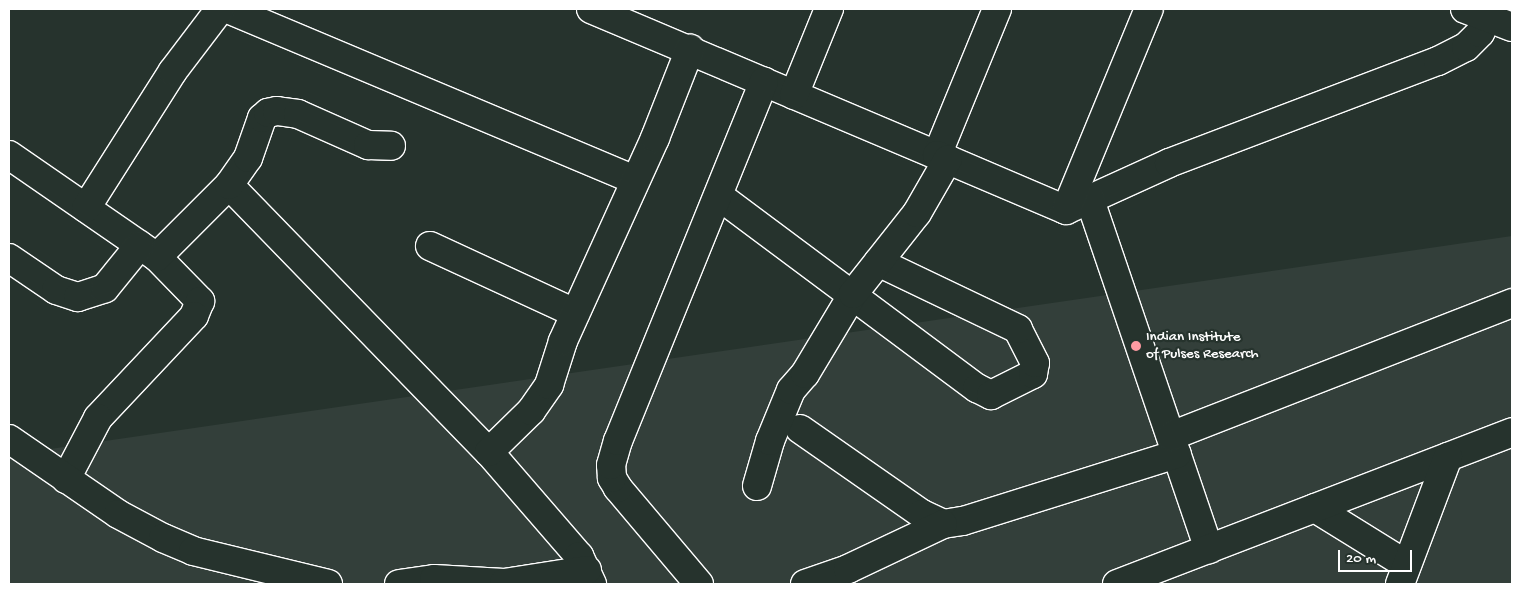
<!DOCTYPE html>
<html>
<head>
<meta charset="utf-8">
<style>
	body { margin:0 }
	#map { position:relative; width:1521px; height:593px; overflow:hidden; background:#26332d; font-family:"Gochi Hand",sans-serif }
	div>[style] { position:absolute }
	.built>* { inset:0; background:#333f3a }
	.roads { filter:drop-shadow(1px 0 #fff) drop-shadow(-1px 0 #fff) drop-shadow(0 1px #fff) drop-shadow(0 -1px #fff) }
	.street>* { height:28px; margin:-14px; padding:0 14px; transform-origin:14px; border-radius:14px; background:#26332d }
	.dots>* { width:14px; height:14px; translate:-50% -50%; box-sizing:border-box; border:2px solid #26332d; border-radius:50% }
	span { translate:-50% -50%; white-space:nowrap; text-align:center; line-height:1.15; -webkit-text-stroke:4.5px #26332d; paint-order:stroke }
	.poi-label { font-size:15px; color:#fff }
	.left { translate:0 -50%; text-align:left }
	.frame { position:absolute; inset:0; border:10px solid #fff; pointer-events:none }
	.scale { position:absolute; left:1338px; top:550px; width:74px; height:22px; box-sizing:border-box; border:2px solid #fff; border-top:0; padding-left:6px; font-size:15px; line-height:18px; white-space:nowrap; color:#fff; -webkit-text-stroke:4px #26332d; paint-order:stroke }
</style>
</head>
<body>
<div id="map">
	<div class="built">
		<i style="clip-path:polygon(1512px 236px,1512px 584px,9px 584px,9px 455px)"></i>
	</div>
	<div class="roads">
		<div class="street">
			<i style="left:228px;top:9px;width:441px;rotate:22.8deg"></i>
			<i style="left:591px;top:9px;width:376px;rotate:22.9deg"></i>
			<i style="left:997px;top:9px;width:158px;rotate:112.3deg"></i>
			<i style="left:937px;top:155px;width:140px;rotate:23.1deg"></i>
			<i style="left:1066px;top:210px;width:113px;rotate:-24.5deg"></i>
			<i style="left:1169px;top:163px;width:288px;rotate:-20.8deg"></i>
			<i style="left:1438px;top:61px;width:31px;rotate:-27deg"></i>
			<i style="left:1466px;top:47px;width:20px;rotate:-45deg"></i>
			<i style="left:1480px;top:33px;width:27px;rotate:-63deg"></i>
			<i style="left:1465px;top:9px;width:50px;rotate:21deg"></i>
			<i style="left:794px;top:95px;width:93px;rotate:-67.9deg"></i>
			<i style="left:9px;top:155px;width:180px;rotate:34.6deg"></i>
			<i style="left:157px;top:257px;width:62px;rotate:45.7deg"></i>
			<i style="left:200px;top:301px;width:16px;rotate:112deg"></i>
			<i style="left:194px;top:316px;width:140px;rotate:133.3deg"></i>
			<i style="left:98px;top:418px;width:69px;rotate:117.7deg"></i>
			<i style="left:229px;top:185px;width:373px;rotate:45.8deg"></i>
			<i style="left:489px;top:452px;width:138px;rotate:49.1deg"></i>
			<i style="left:579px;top:556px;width:31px;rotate:65deg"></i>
			<i style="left:719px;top:196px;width:322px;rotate:36.7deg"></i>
			<i style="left:977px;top:388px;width:16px;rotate:27deg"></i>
			<i style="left:991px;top:395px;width:47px;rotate:-26.6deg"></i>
			<i style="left:1033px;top:374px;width:11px;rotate:-80deg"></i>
			<i style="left:1035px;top:363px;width:38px;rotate:-117deg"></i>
			<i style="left:1018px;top:329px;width:155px;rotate:-154.4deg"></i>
			<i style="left:1090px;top:200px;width:369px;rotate:71.2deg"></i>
			<i style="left:86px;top:208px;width:162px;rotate:-57.6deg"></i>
			<i style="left:173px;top:71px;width:78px;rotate:-52.8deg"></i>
			<i style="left:1066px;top:210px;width:217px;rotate:-67.6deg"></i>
			<i style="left:430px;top:246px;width:160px;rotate:24.8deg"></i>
			<i style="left:157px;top:257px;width:102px;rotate:-45deg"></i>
			<i style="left:229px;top:185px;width:33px;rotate:-55deg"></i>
			<i style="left:248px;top:158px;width:42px;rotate:-70.7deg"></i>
			<i style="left:262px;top:118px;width:8px;rotate:-40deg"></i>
			<i style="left:268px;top:113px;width:9px;rotate:-13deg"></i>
			<i style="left:277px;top:111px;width:21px;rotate:8deg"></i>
			<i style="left:298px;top:114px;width:77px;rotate:23.9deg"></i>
			<i style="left:368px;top:145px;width:23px;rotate:2deg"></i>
			<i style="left:9px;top:258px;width:57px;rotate:34.2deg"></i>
			<i style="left:56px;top:290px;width:23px;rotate:18deg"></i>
			<i style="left:78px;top:297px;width:28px;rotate:-18deg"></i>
			<i style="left:105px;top:288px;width:55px;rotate:-50.9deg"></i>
			<i style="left:800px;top:429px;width:149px;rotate:34.9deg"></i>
			<i style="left:922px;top:514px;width:23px;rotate:25deg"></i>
			<i style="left:943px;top:524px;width:20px;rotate:-9deg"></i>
			<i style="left:963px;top:521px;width:224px;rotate:-17.4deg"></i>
			<i style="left:1171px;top:436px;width:366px;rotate:-21.3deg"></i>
			<i style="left:9px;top:439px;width:132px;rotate:34.5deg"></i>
			<i style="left:118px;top:514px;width:51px;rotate:28.1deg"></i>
			<i style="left:163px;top:538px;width:33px;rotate:23deg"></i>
			<i style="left:193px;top:551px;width:139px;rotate:13.7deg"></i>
			<i style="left:489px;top:452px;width:59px;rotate:-44.3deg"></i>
			<i style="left:531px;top:411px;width:32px;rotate:-55deg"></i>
			<i style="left:549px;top:385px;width:46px;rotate:-72.3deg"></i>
			<i style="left:563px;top:341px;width:223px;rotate:-65.6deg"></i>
			<i style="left:655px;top:138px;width:96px;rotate:-68.5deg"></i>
			<i style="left:757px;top:486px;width:47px;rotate:-73.9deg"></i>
			<i style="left:770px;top:441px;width:55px;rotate:-67.6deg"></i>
			<i style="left:791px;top:390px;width:21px;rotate:-49deg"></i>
			<i style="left:805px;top:374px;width:93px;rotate:-59deg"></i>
			<i style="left:853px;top:294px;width:103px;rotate:-51.7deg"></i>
			<i style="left:917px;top:213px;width:62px;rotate:-60.1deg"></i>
			<i style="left:1315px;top:508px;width:108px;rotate:31.8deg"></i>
			<i style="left:399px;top:584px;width:35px;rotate:-8deg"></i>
			<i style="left:434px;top:579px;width:70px;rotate:3.3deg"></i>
			<i style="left:504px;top:583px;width:84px;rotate:-8.9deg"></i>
			<i style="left:699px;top:584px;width:126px;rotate:-130.2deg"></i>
			<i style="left:618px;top:488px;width:12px;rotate:-121deg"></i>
			<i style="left:612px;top:478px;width:13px;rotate:-94deg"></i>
			<i style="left:611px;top:465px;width:25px;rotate:-74deg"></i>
			<i style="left:618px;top:441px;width:388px;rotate:-67.9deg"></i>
			<i style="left:805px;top:584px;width:46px;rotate:-19.2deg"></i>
			<i style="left:848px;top:569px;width:105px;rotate:-25.3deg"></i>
			<i style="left:1117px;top:584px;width:423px;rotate:-21deg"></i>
			<i style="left:1400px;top:584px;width:136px;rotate:-69.3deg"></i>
		</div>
	</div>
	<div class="dots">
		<i style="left:1136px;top:346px;background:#ff9aa2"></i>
	</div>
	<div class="poi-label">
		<span class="left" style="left:1146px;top:346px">Indian Institute<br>of Pulses Research</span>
	</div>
	<div class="frame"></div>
	<div class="scale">20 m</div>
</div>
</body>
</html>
